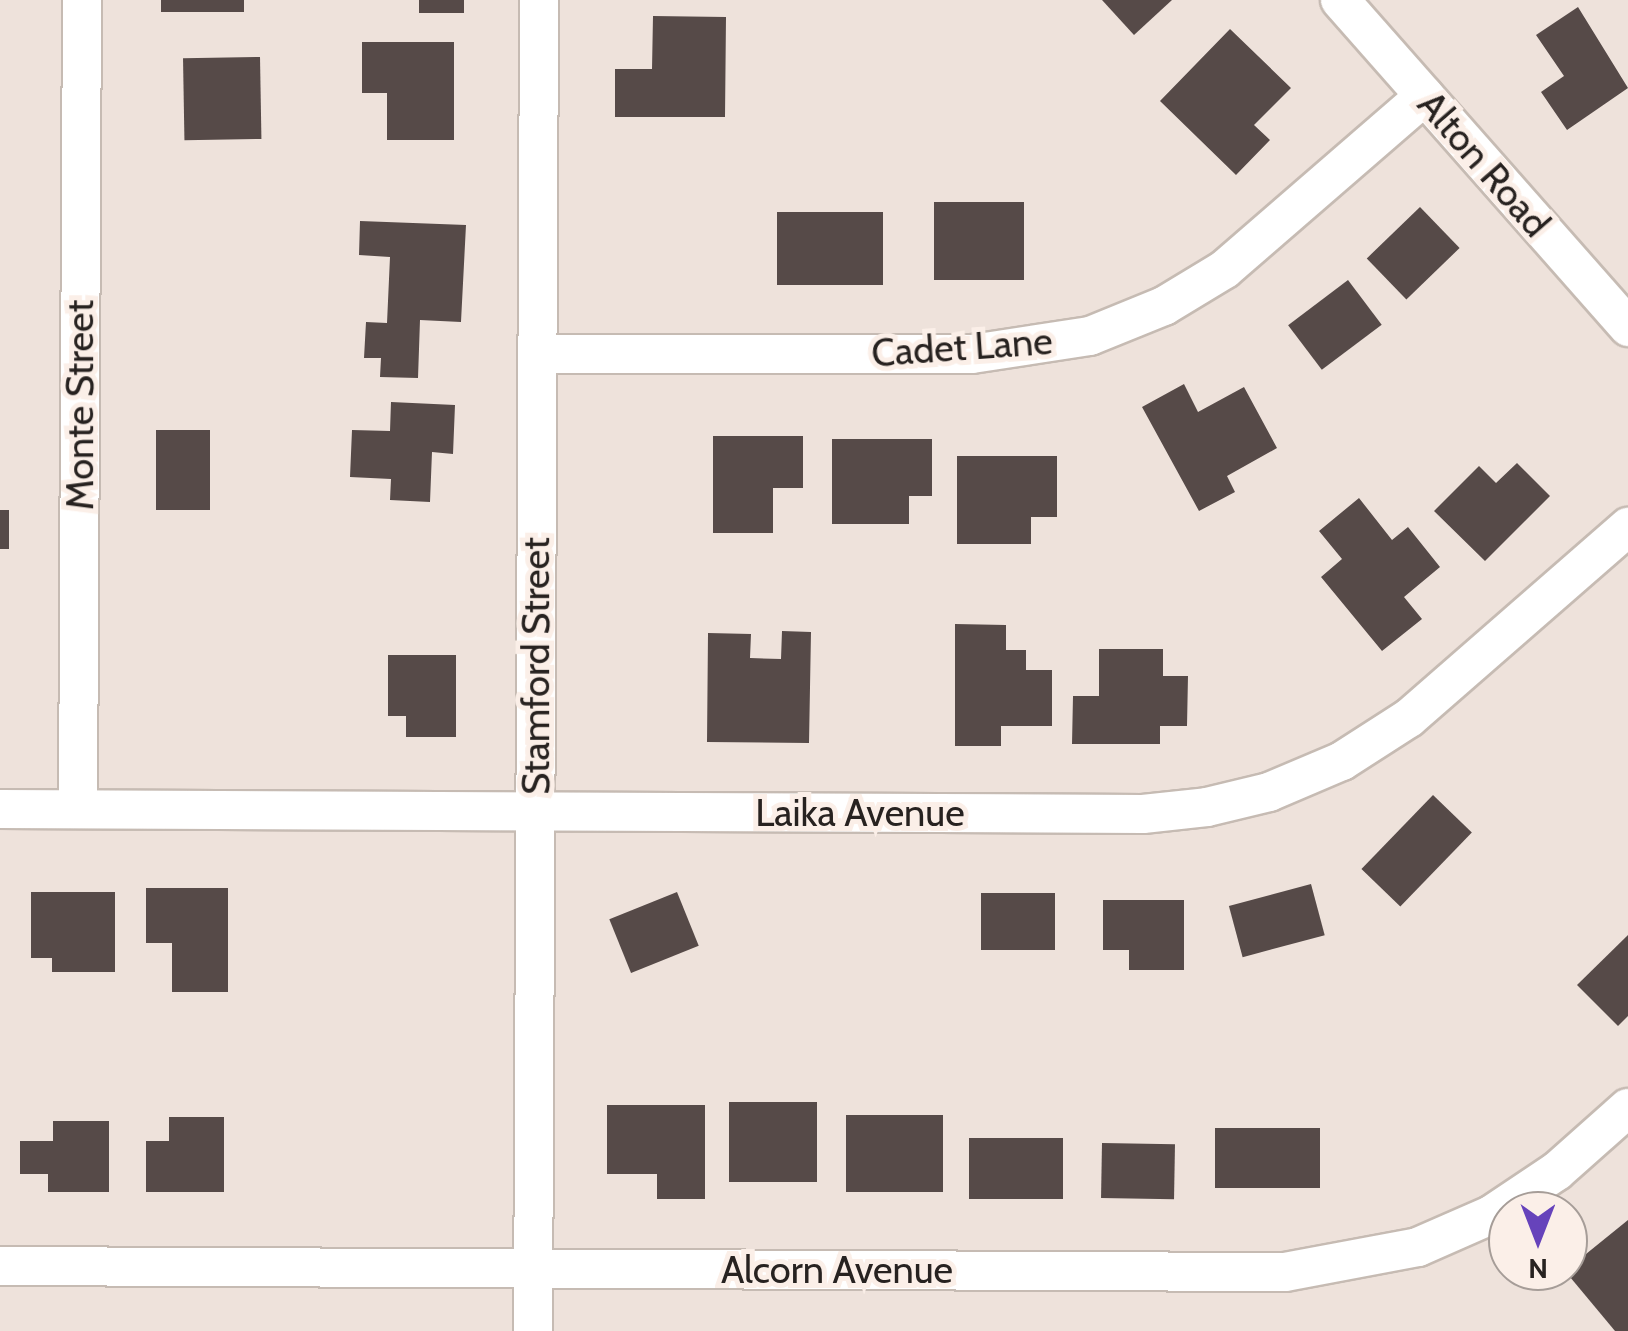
<!DOCTYPE html>
<html>
<head>
<meta charset="utf-8">
<style>
	body { margin:0 }
	#map { position:relative; width:1628px; height:1331px; overflow:hidden; background:#eee2db; font-family:Cabin,sans-serif }
	div>[style] { position:absolute }
	.building>* { inset:0; background:#564a48; transform-origin:0 0 }
	.roads { filter:drop-shadow(2px 0 #c6bbb3) drop-shadow(-2px 0 #c6bbb3) drop-shadow(0 2px #c6bbb3) drop-shadow(0 -2px #c6bbb3) }
	.minor>* { height:38px; margin:-19px; padding:0 19px; transform-origin:19px; border-radius:19px; background:#fff }
	span { translate:-50% -50%; white-space:nowrap; text-align:center; line-height:1.15; -webkit-text-stroke:10px #fbefe8; paint-order:stroke }
	.street-label { font-size:38px; color:#272220 }
	.north { position:absolute; left:1488px; top:1191px; width:100px; height:100px; box-sizing:border-box; background:#fbefe8; border:2px solid #a69d98; border-radius:50%; rotate:180deg; font-size:28px; font-weight:700; line-height:40px; text-align:center; color:#272220 }
	.north::after { content:''; display:block; margin:auto; width:35px; height:45px; background:#6643bb; clip-path:polygon(50% 0,100% 100%,50% 72%,0 100%) }
</style>
</head>
<body>
<div id="map">
	<div class="building">
		<i style="left:161px;top:0;width:83px;height:12px"></i>
		<i style="left:419px;top:0;width:45px;height:13px"></i>
		<i style="clip-path:polygon(1102px 0,1172px 0,1134px 35px)"></i>
		<i style="clip-path:polygon(1578px 7px,1628px 88px,1567px 130px,1541px 92px,1564px 76px,1536px 35px)"></i>
		<i style="clip-path:polygon(653px 16px,726px 17px,725px 117px,615px 117px,615px 69px,652px 69px)"></i>
		<i style="clip-path:polygon(1230px 29px,1291px 88px,1254px 125px,1270px 140px,1236px 175px,1160px 101px)"></i>
		<i style="clip-path:polygon(362px 42px,454px 42px,454px 140px,387px 140px,387px 93px,362px 93px)"></i>
		<i style="left:260px;top:57px;width:82px;height:77px;rotate:89deg"></i>
		<i style="left:934px;top:202px;width:90px;height:78px"></i>
		<i style="left:1420px;top:207px;width:57px;height:74px;rotate:46deg"></i>
		<i style="left:777px;top:212px;width:106px;height:73px"></i>
		<i style="clip-path:polygon(360px 221px,466px 225px,461px 322px,420px 320px,418px 378px,380px 377px,381px 358px,364px 358px,366px 322px,387px 323px,390px 257px,359px 255px)"></i>
		<i style="left:1348px;top:280px;width:56px;height:75px;rotate:53deg"></i>
		<i style="clip-path:polygon(1184px 384px,1198px 412px,1244px 387px,1277px 448px,1227px 476px,1235px 492px,1199px 511px,1142px 407px)"></i>
		<i style="clip-path:polygon(391px 402px,455px 405px,453px 454px,432px 452px,430px 502px,390px 500px,391px 479px,350px 477px,352px 430px,390px 431px)"></i>
		<i style="left:156px;top:430px;width:54px;height:80px"></i>
		<i style="clip-path:polygon(713px 436px,803px 436px,803px 488px,773px 488px,773px 533px,713px 533px)"></i>
		<i style="clip-path:polygon(832px 439px,932px 439px,932px 496px,909px 496px,909px 524px,832px 524px)"></i>
		<i style="clip-path:polygon(957px 456px,1057px 456px,1057px 517px,1031px 517px,1031px 544px,957px 544px)"></i>
		<i style="clip-path:polygon(1517px 463px,1550px 496px,1485px 561px,1434px 511px,1479px 466px,1496px 483px)"></i>
		<i style="clip-path:polygon(1359px 498px,1392px 540px,1408px 527px,1440px 567px,1404px 597px,1422px 619px,1382px 651px,1321px 577px,1342px 559px,1319px 531px)"></i>
		<i style="left:0;top:510px;width:9px;height:39px"></i>
		<i style="clip-path:polygon(955px 624px,1006px 625px,1006px 650px,1026px 650px,1026px 670px,1052px 670px,1052px 726px,1001px 726px,1001px 746px,955px 746px)"></i>
		<i style="clip-path:polygon(782px 631px,811px 632px,809px 743px,707px 742px,708px 633px,751px 634px,750px 658px,781px 659px)"></i>
		<i style="clip-path:polygon(1099px 649px,1163px 649px,1163px 676px,1188px 676px,1187px 726px,1160px 726px,1160px 744px,1072px 744px,1073px 696px,1099px 696px)"></i>
		<i style="clip-path:polygon(388px 655px,456px 655px,456px 737px,406px 737px,406px 716px,388px 716px)"></i>
		<i style="left:1433px;top:795px;width:54px;height:103px;rotate:44deg"></i>
		<i style="left:1311px;top:884px;width:53px;height:85px;rotate:75deg"></i>
		<i style="clip-path:polygon(146px 888px,228px 888px,228px 992px,172px 992px,172px 943px,146px 943px)"></i>
		<i style="clip-path:polygon(31px 892px,115px 892px,115px 972px,52px 972px,52px 958px,31px 958px)"></i>
		<i style="left:677px;top:892px;width:58px;height:73px;rotate:68deg"></i>
		<i style="left:981px;top:893px;width:74px;height:57px"></i>
		<i style="clip-path:polygon(1103px 900px,1184px 900px,1184px 970px,1129px 970px,1129px 950px,1103px 950px)"></i>
		<i style="clip-path:polygon(1628px 935px,1628px 1016px,1618px 1026px,1577px 985px)"></i>
		<i style="left:729px;top:1102px;width:88px;height:80px"></i>
		<i style="clip-path:polygon(607px 1105px,705px 1105px,705px 1199px,657px 1199px,657px 1174px,607px 1174px)"></i>
		<i style="left:846px;top:1115px;width:97px;height:77px"></i>
		<i style="clip-path:polygon(169px 1117px,224px 1117px,224px 1192px,146px 1192px,146px 1141px,169px 1141px)"></i>
		<i style="clip-path:polygon(53px 1121px,109px 1121px,109px 1192px,48px 1192px,48px 1174px,20px 1174px,20px 1141px,53px 1141px)"></i>
		<i style="left:1215px;top:1128px;width:105px;height:60px"></i>
		<i style="left:969px;top:1138px;width:94px;height:61px"></i>
		<i style="left:1102px;top:1143px;width:73px;height:55px;rotate:1deg"></i>
		<i style="clip-path:polygon(1628px 1220px,1628px 1331px,1615px 1331px,1565px 1271px)"></i>
	</div>
	<div class="roads">
		<div class="minor">
			<i style="left:1340px;top:0;width:436px;rotate:48.6deg"></i>
			<i style="left:538px;top:354px;width:434px"></i>
			<i style="left:972px;top:354px;width:119px;rotate:-8.7deg"></i>
			<i style="left:1090px;top:336px;width:80px;rotate:-22.1deg"></i>
			<i style="left:1164px;top:306px;width:71px;rotate:-31.2deg"></i>
			<i style="left:1225px;top:269px;width:264px;rotate:-40.9deg"></i>
			<i style="left:0;top:809px;width:1143px;rotate:0.25deg"></i>
			<i style="left:1143px;top:814px;width:64px;rotate:-6.2deg"></i>
			<i style="left:1207px;top:807px;width:64px;rotate:-13.6deg"></i>
			<i style="left:1269px;top:792px;width:79px;rotate:-23deg"></i>
			<i style="left:1342px;top:761px;width:80px;rotate:-32.7deg"></i>
			<i style="left:1409px;top:718px;width:291px;rotate:-41.1deg"></i>
			<i style="left:78px;top:809px;width:809px;rotate:-89.72deg"></i>
			<i style="left:0;top:1266px;width:1285px;rotate:0.27deg"></i>
			<i style="left:1285px;top:1272px;width:135px;rotate:-10.6deg"></i>
			<i style="left:1418px;top:1247px;width:80px;rotate:-23.7deg"></i>
			<i style="left:1491px;top:1215px;width:79px;rotate:-33.7deg"></i>
			<i style="left:1557px;top:1171px;width:95px;rotate:-41.6deg"></i>
			<i style="left:533px;top:1331px;width:1331px;rotate:-89.74deg"></i>
		</div>
	</div>
	<div class="street-label">
		<span style="left:1484px;top:164px;rotate:49deg">Alton Road</span>
		<span style="left:962px;top:347px;rotate:-4deg">Cadet Lane</span>
		<span style="left:80px;top:405px;rotate:-90deg">Monte Street</span>
		<span style="left:536px;top:666px;rotate:-90deg">Stamford Street</span>
		<span style="left:860px;top:813px">Laika Avenue</span>
		<span style="left:837px;top:1270px">Alcorn Avenue</span>
	</div>
	<div class="north">N</div>
</div>
</body>
</html>
